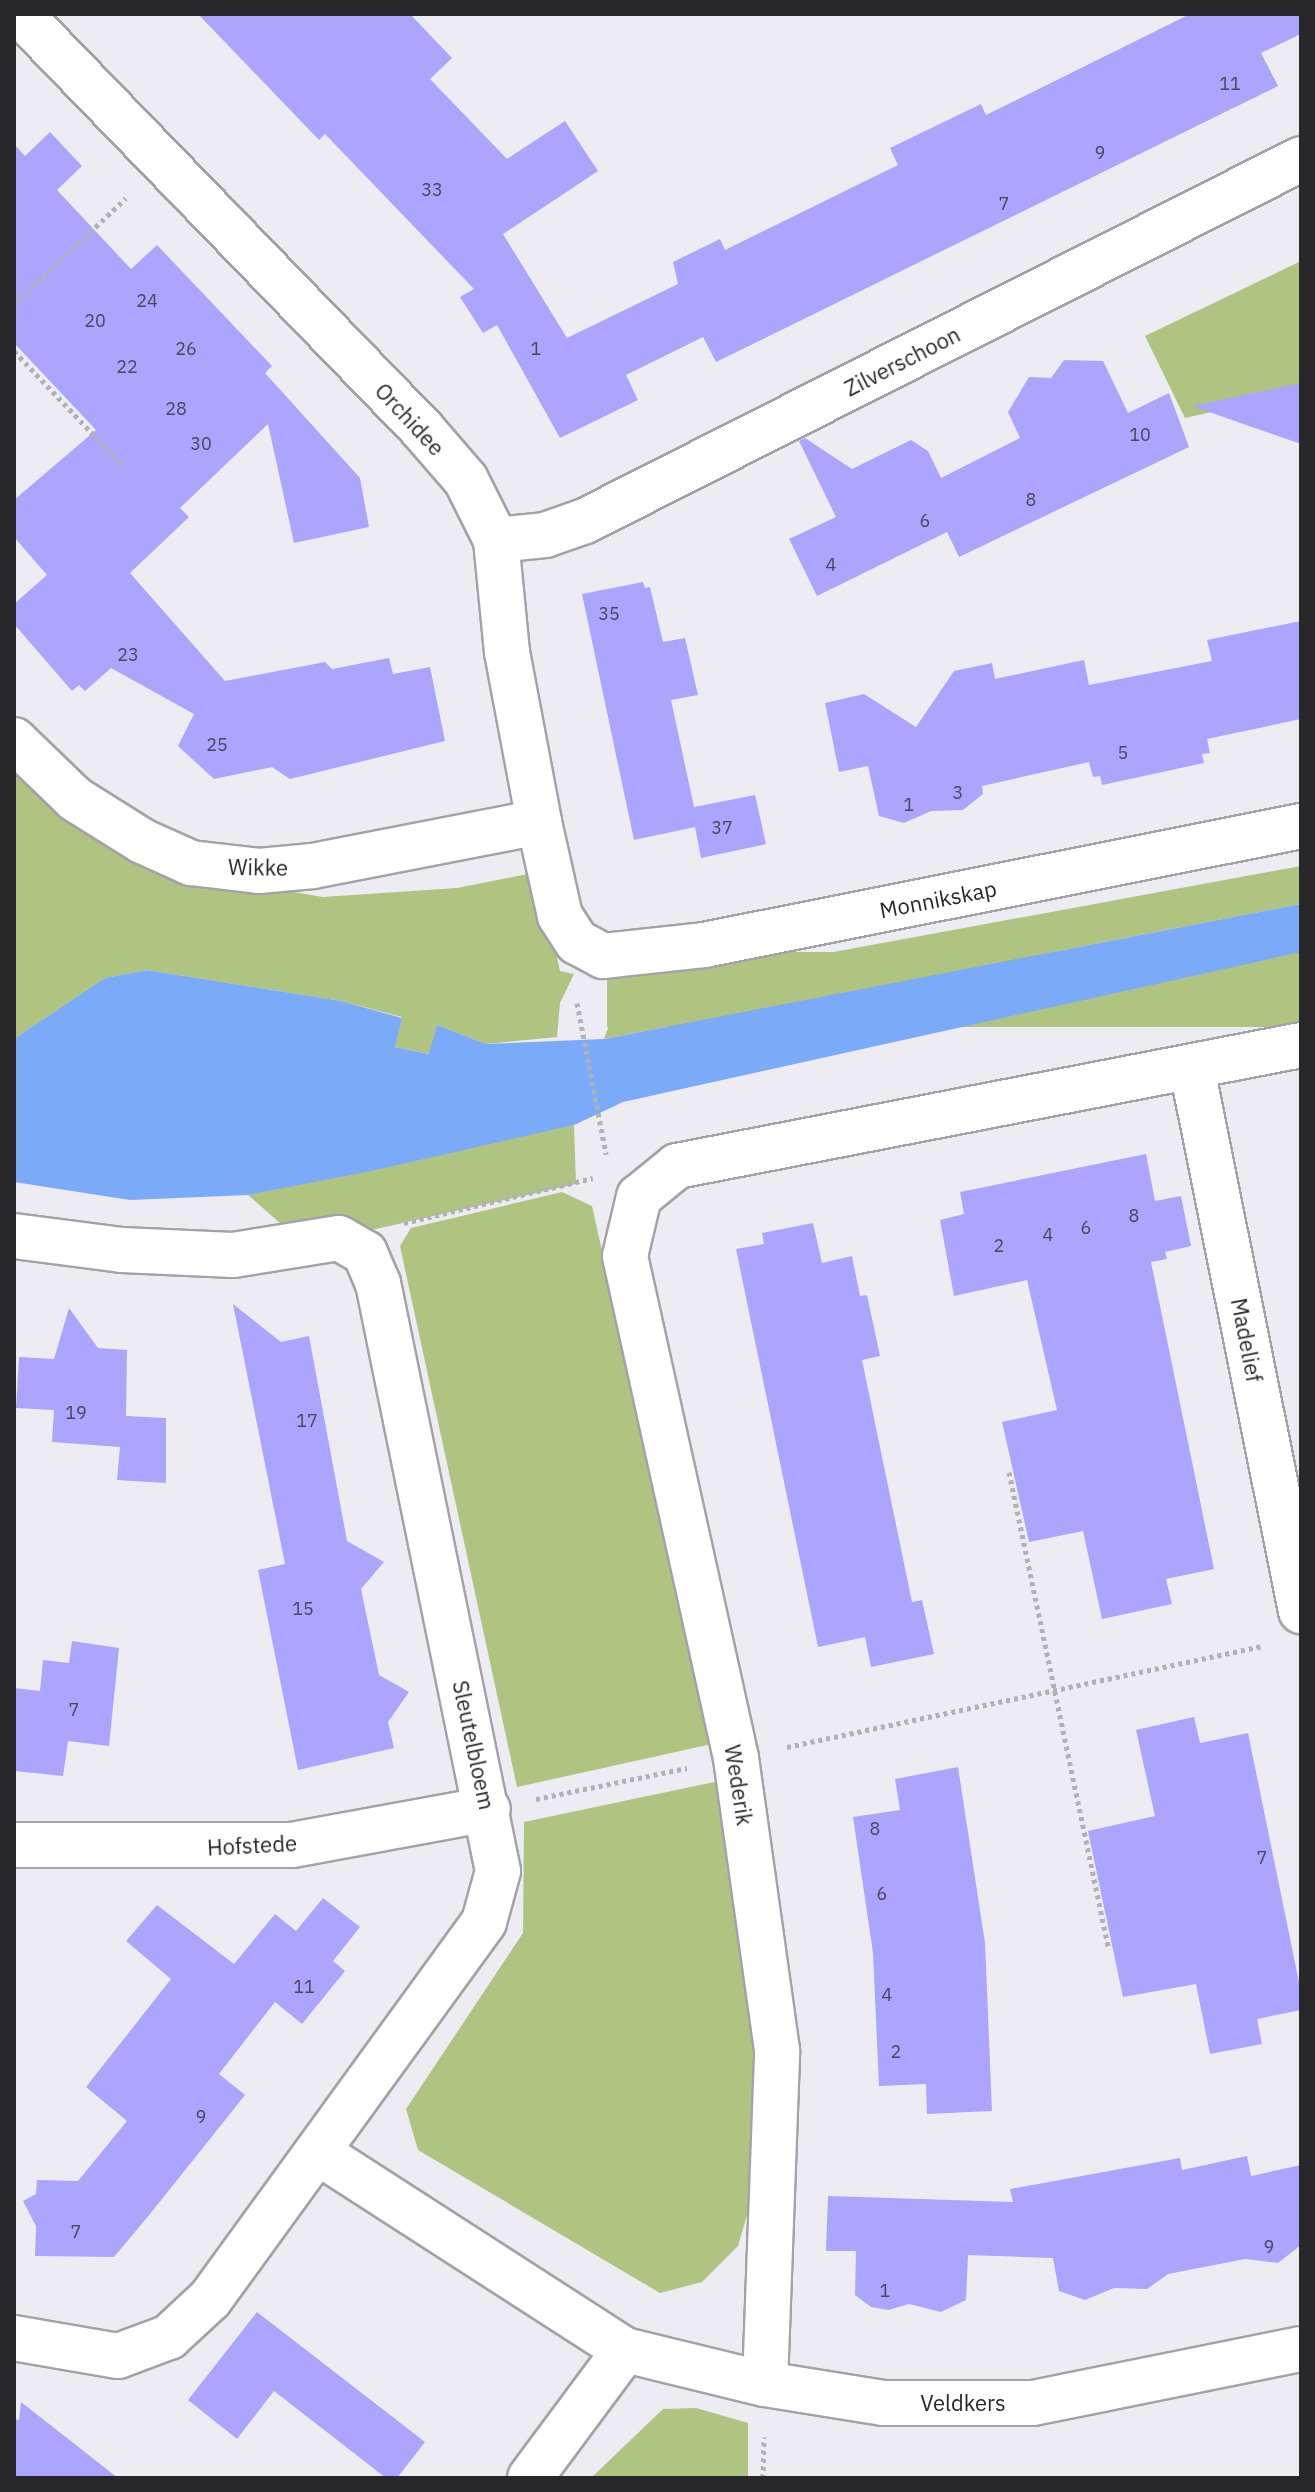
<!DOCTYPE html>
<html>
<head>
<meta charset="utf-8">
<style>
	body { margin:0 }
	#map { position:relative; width:1315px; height:2492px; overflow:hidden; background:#edecf3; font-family:"IBM Plex Sans",sans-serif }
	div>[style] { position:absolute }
	.green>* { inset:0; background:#afc481; transform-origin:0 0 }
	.water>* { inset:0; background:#7aaaf8 }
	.building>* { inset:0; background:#aba5fd }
	.path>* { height:5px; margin-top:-2.5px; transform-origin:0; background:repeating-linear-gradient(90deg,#b2b1b6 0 4px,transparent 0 8px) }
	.roads { filter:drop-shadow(2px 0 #a2a2a8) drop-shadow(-2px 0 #a2a2a8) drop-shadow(0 2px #a2a2a8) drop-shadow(0 -2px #a2a2a8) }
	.minor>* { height:44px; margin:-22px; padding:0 22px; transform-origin:22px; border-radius:22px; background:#fff }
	span { translate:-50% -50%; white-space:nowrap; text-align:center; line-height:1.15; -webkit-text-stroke:6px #fff; paint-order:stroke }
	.number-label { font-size:18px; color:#49465f }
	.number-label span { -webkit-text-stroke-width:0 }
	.street-label { font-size:22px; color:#28272a }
	.frame { position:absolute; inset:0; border:16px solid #28272a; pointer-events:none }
</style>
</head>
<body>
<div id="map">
	<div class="green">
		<i style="clip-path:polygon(1301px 261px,1301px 392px,1185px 418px,1145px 336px)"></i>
		<i style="clip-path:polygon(14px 761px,235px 882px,323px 897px,457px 888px,538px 872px,560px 971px,574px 974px,560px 1003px,557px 1037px,486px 1044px,437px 1025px,430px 1054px,395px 1047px,402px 1017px,341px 1001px,147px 970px,105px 978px,14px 1039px)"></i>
		<i style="clip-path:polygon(1301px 866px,1301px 904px,604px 1039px,622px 991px)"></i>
		<i style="left:1301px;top:952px;width:75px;height:694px;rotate:90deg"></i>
		<i style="clip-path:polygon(574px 1125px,576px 1184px,305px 1245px,248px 1195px)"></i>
		<i style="clip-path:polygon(562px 1192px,592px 1206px,712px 1744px,517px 1787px,400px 1246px,411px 1228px)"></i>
		<i style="clip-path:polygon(719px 1781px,777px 2114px,738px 2246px,702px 2282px,660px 2293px,418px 2150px,406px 2109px,523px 1933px,524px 1822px)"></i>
		<i style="clip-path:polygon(696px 2408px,748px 2423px,748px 2478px,591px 2478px,663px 2409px)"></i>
	</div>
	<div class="water">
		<i style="clip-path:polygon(1301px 904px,1301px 952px,623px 1102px,574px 1125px,371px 1171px,248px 1195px,130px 1200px,14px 1182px,14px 1039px,105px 978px,147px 970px,341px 1001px,402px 1018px,395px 1047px,429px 1054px,437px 1025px,486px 1044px,604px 1039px)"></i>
	</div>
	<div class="building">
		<i style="clip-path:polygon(198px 14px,410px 14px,452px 58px,430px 79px,507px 159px,565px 121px,598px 171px,503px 234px,567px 338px,678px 284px,673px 262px,720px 239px,725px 250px,898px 165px,890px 148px,981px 104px,986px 115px,1190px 14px,1301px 14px,1301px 34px,1261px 53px,1278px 86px,716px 362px,703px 337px,626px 375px,638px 400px,560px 438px,497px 325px,483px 333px,460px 297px,474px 289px,325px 134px,319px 140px)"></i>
		<i style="clip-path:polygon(50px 132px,82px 166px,57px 190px,131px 269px,157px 245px,272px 366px,265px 373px,360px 478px,369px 527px,294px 543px,268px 424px,180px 508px,189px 517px,130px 573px,225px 681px,325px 662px,332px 669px,389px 658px,393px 674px,430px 667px,445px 741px,290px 779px,272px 767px,214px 779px,178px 746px,194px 714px,111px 668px,85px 691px,79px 685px,72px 691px,14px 624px,14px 604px,47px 575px,14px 537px,14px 500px,96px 430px,14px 343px,14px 144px,25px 156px)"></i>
		<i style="clip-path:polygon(1064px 360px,1103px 361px,1128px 413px,1169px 393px,1189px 447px,959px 557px,947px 532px,817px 596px,789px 539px,836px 517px,799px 441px,805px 438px,852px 469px,911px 440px,928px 451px,941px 478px,1020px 438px,1008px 412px,1029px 377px,1051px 378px)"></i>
		<i style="clip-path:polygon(1301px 383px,1301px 444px,1192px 406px)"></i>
		<i style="clip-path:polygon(643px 582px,645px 588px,650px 587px,663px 642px,685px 638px,698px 695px,671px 700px,694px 807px,755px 795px,766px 844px,701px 858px,695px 827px,634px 840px,582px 594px)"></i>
		<i style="clip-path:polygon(1301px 621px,1301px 719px,1207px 739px,1210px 753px,1202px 754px,1204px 763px,1102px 785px,1100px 776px,1093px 777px,1089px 762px,982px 786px,983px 794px,963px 810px,931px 811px,904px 823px,879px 816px,868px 766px,839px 772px,825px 703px,864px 694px,916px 727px,954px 671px,992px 663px,995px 679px,1084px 660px,1089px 685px,1212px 661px,1207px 640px)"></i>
		<i style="clip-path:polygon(1146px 1154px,1155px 1201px,1181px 1196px,1191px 1246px,1165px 1252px,1167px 1259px,1151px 1262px,1214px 1569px,1166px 1579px,1172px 1604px,1102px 1619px,1083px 1531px,1029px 1542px,1002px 1422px,1057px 1410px,1027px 1280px,954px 1296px,940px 1220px,964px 1214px,960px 1192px)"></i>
		<i style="clip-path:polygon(813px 1223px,822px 1263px,852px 1256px,860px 1296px,867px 1295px,880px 1356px,862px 1360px,912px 1602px,922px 1600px,934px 1654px,871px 1667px,865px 1637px,818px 1647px,736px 1249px,764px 1244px,762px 1233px)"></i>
		<i style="clip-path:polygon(233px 1304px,281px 1342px,309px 1336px,347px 1541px,384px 1562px,361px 1589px,379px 1675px,409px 1692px,388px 1722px,394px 1748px,298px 1770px,258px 1570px,285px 1564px)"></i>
		<i style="clip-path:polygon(69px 1308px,98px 1348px,127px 1350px,126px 1416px,166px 1418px,166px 1483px,117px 1480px,120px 1447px,52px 1442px,54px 1410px,16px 1408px,19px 1357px,54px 1359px)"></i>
		<i style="clip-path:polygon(72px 1641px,119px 1648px,109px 1746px,68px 1741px,63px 1776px,14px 1771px,14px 1688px,40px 1691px,43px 1660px,69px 1663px)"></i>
		<i style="clip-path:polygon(1194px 1717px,1200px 1743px,1248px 1733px,1301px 1992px,1301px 2010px,1257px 2019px,1262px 2044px,1210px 2054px,1196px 1984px,1123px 1997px,1088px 1831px,1155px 1816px,1136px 1730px)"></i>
		<i style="clip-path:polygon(958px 1767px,985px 1943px,992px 2111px,927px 2114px,926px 2084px,879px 2086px,873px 1953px,853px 1817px,900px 1810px,895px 1779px)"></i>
		<i style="clip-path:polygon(323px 1898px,360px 1927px,333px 1961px,345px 1971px,302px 2024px,275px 2002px,219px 2074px,245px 2095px,150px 2214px,114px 2257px,35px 2256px,36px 2226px,23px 2201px,36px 2194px,37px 2180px,78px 2181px,127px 2121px,86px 2087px,171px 1979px,126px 1941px,157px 1905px,234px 1964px,275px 1914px,296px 1931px)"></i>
		<i style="clip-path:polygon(1247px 2156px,1251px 2176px,1301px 2165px,1301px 2245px,1278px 2263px,1245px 2259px,1168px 2274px,1147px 2289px,1114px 2288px,1085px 2300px,1059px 2291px,1053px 2258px,968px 2255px,966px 2300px,941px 2312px,909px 2304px,888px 2310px,871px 2307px,855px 2295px,856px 2251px,826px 2251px,828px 2196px,1013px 2202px,1010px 2189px,1180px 2158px,1182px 2170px)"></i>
		<i style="clip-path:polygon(257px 2312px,425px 2442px,397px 2478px,386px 2478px,274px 2391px,237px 2439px,188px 2400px)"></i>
		<i style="clip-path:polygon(21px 2402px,118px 2478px,14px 2478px,14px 2419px,19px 2420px)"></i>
	</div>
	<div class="path">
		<i style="left:14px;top:304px;width:154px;rotate:-43.4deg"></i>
		<i style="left:14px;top:351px;width:160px;rotate:46.5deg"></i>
		<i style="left:577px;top:1003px;width:154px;rotate:79.1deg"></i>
		<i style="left:404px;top:1223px;width:194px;rotate:-13.4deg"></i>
		<i style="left:1009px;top:1472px;width:485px;rotate:78.2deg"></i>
		<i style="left:787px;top:1747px;width:486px;rotate:-12deg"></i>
		<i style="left:536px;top:1799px;width:154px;rotate:-11.6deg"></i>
		<i style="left:763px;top:2478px;width:41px;rotate:-88.6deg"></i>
	</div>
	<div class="roads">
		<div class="minor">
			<i style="left:20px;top:14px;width:578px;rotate:45.91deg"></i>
			<i style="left:422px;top:429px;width:67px;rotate:49.2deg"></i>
			<i style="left:466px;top:480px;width:67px;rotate:63.4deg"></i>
			<i style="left:496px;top:540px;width:113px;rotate:84.4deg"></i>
			<i style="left:507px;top:652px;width:173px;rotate:79.3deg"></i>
			<i style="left:539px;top:822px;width:96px;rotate:77.4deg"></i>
			<i style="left:560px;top:916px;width:31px;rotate:57deg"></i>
			<i style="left:577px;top:942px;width:30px;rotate:28deg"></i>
			<i style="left:603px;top:956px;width:102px;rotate:-6.2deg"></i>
			<i style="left:704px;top:945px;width:609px;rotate:-11.27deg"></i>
			<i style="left:496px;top:540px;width:49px;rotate:-5.8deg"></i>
			<i style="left:545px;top:535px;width:42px;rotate:-19.3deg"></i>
			<i style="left:585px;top:521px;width:802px;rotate:-26.82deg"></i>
			<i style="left:14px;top:740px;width:85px;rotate:44deg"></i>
			<i style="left:75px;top:799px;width:79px;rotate:32.1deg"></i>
			<i style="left:142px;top:841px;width:54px;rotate:24.2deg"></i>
			<i style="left:191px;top:863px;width:68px;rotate:6.7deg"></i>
			<i style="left:259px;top:871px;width:54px;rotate:-5.3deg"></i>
			<i style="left:313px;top:866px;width:230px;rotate:-11deg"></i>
			<i style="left:1192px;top:1069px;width:553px;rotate:78.63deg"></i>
			<i style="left:14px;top:1236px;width:109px;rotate:7.4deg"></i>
			<i style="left:122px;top:1250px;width:111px;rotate:2.6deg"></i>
			<i style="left:233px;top:1255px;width:107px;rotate:-9.1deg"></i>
			<i style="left:339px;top:1238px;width:30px;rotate:30deg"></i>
			<i style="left:365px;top:1253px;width:33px;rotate:67deg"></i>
			<i style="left:378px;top:1283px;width:600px;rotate:78.47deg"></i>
			<i style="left:498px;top:1871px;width:53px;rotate:105.4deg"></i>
			<i style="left:484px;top:1922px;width:466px;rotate:126deg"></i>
			<i style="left:210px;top:2299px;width:56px;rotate:137.2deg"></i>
			<i style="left:169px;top:2337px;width:54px;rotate:159.6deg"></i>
			<i style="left:118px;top:2356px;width:106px;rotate:-170.2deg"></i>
			<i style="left:14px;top:1845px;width:278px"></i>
			<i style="left:292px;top:1845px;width:199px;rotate:-10.4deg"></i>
			<i style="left:319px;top:2153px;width:364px;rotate:32.8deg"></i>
			<i style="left:625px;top:2350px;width:144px;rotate:13.7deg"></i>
			<i style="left:765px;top:2384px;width:120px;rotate:9.1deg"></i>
			<i style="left:883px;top:2403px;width:150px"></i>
			<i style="left:1033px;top:2403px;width:273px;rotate:-11.4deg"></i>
			<i style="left:765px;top:2384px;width:334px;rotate:-87.9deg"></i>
			<i style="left:777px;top:2050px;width:295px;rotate:-98deg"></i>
			<i style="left:736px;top:1758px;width:514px;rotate:-102.47deg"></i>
			<i style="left:625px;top:1256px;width:61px;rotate:-76.7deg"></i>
			<i style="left:639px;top:1197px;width:49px;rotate:-39.2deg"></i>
			<i style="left:677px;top:1166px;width:636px;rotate:-10.97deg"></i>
			<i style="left:530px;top:2478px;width:159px;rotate:-53.4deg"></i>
		</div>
	</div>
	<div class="number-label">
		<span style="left:1230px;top:84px">11</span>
		<span style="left:1100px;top:153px">9</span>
		<span style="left:432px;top:190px">33</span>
		<span style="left:1004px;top:204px">7</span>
		<span style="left:147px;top:301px">24</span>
		<span style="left:95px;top:321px">20</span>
		<span style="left:186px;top:349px">26</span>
		<span style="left:536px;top:349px">1</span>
		<span style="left:127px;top:367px">22</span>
		<span style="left:176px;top:409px">28</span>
		<span style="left:1140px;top:435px">10</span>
		<span style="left:201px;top:444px">30</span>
		<span style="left:1031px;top:500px">8</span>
		<span style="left:925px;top:521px">6</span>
		<span style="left:831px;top:565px">4</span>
		<span style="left:609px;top:614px">35</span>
		<span style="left:128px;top:655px">23</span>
		<span style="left:217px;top:745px">25</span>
		<span style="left:1123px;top:753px">5</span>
		<span style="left:958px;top:793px">3</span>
		<span style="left:909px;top:805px">1</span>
		<span style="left:722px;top:828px">37</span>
		<span style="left:1134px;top:1216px">8</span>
		<span style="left:1086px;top:1228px">6</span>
		<span style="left:1048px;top:1235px">4</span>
		<span style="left:999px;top:1246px">2</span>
		<span style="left:76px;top:1413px">19</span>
		<span style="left:307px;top:1421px">17</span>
		<span style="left:303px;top:1609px">15</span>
		<span style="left:74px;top:1710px">7</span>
		<span style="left:875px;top:1829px">8</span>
		<span style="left:1262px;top:1858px">7</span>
		<span style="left:882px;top:1894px">6</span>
		<span style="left:304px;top:1987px">11</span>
		<span style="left:887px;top:1995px">4</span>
		<span style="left:896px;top:2052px">2</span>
		<span style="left:201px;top:2117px">9</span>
		<span style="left:76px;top:2232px">7</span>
		<span style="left:1269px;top:2247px">9</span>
		<span style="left:885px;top:2291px">1</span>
	</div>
	<div class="street-label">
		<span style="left:902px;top:361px;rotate:-27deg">Zilverschoon</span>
		<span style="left:410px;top:419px;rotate:47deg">Orchidee</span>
		<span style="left:258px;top:867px;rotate:1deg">Wikke</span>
		<span style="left:938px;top:899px;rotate:-11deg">Monnikskap</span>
		<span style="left:1247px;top:1340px;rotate:79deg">Madelief</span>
		<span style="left:474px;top:1745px;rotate:78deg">Sleutelbloem</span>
		<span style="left:739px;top:1785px;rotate:81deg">Wederik</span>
		<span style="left:252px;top:1845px;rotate:-3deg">Hofstede</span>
		<span style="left:963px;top:2403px">Veldkers</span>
	</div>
	<div class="frame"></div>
</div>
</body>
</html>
